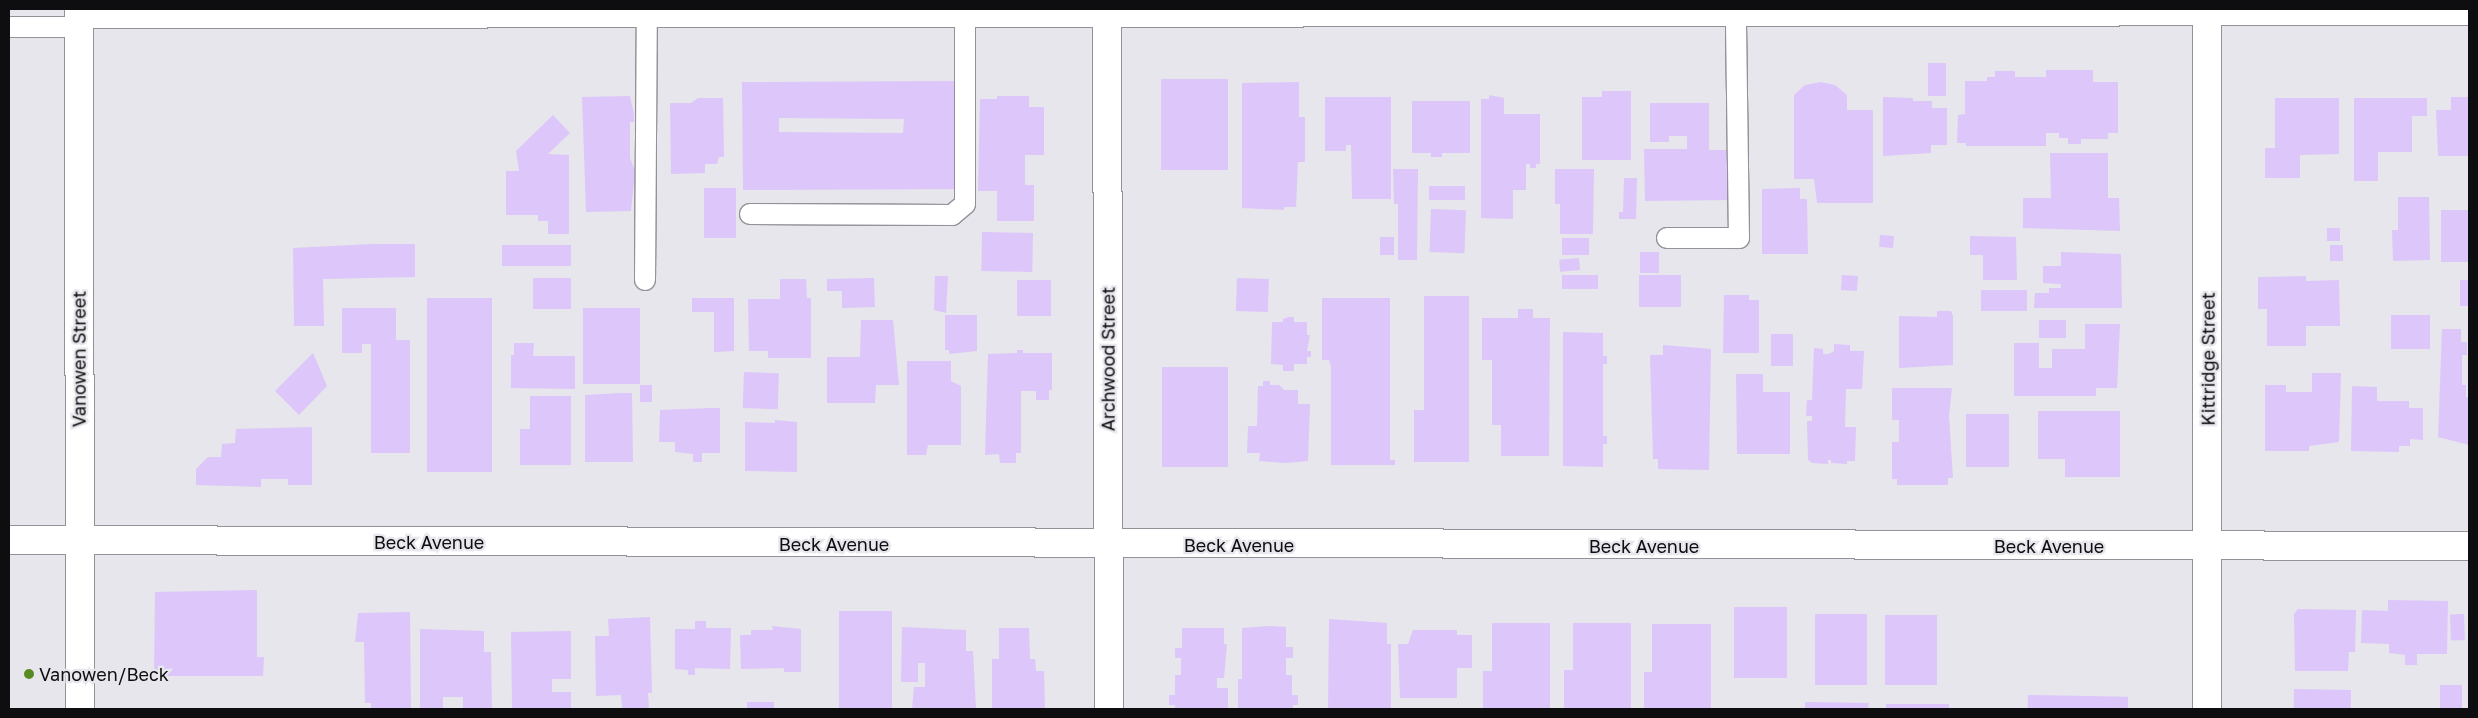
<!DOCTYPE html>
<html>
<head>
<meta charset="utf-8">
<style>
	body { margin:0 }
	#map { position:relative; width:2478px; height:718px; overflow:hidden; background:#e6e6ec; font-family:"Golos Text",sans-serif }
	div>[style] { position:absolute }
	.building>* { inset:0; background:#ddc6f9; transform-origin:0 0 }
	.roads { filter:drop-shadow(1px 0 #929298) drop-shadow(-1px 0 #929298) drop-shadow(0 1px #929298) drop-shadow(0 -1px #929298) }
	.lane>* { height:20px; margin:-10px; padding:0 10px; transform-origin:10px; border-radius:10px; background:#fff }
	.street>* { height:28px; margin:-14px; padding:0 14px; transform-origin:14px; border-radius:14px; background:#fff }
	.secondary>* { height:28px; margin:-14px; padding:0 14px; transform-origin:14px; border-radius:14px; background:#fff }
	.dots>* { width:14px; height:14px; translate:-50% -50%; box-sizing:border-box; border:2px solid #e6e6ec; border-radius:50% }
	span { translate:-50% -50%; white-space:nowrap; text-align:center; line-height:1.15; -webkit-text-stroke:4.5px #e6e6ec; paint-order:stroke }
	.street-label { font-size:18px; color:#0e0e10 }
	.poi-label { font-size:18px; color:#0e0e10 }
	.left { translate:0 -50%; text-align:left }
	.frame { position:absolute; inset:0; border:10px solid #0e0e10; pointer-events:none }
</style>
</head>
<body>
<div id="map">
	<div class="building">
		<i style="left:1928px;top:63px;width:18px;height:33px"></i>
		<i style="clip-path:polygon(2046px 70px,2093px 70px,2093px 82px,2118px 82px,2118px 133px,2108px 133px,2108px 139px,2081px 139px,2081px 144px,2068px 144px,2068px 138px,2059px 138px,2059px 133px,2046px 133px,2046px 146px,1966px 146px,1966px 143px,1957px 143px,1958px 115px,1965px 114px,1965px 81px,1987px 81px,1987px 77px,1995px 77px,1995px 71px,2015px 71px,2015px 77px,2046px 77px)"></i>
		<i style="left:1161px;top:79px;width:67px;height:91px"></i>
		<i style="clip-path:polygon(evenodd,957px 81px,958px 189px,743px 190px,742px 82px,957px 81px,779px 118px,904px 119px,903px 133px,779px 132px,779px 118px)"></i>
		<i style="clip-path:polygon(1299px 82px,1299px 117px,1305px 117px,1305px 162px,1298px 162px,1296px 207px,1284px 207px,1284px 210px,1242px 208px,1242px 83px)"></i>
		<i style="clip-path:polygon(1821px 82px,1835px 85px,1847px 95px,1847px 110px,1873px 110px,1873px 203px,1817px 203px,1814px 179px,1794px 179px,1794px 95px,1805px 85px)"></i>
		<i style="clip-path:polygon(1602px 91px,1631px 91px,1631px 160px,1582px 160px,1582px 97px,1602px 97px)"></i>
		<i style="clip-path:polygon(1489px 95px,1504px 98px,1504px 114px,1540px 114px,1540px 164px,1536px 164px,1536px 168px,1530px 168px,1530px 164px,1526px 164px,1526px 190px,1513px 190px,1513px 219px,1481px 218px,1481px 99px,1489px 99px)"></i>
		<i style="clip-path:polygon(630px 96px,634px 114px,634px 122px,630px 122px,630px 158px,635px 171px,631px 211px,586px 212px,582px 97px)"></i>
		<i style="clip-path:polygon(997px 96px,1029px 96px,1029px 107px,1044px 107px,1044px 155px,1025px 155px,1025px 185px,1034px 185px,1034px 221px,997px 221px,997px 191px,978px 191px,980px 99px,997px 99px)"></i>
		<i style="clip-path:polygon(1325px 97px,1391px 97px,1391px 199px,1352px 199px,1351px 145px,1346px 145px,1346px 151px,1325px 151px)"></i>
		<i style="clip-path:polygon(1883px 97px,1913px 98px,1913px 101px,1932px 101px,1932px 108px,1947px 108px,1947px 145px,1931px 145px,1931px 153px,1883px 156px)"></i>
		<i style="clip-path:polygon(2451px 97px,2469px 97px,2469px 156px,2438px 156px,2436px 110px,2451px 110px)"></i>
		<i style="clip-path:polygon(698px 98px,723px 98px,724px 157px,719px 157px,717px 164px,705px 164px,705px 173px,671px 174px,670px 103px,691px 103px)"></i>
		<i style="clip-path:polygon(2275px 98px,2339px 98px,2339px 154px,2300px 155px,2300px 178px,2265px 178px,2265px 148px,2275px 148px)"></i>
		<i style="clip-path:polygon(2354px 98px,2427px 98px,2427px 116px,2412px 116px,2412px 152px,2378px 152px,2378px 181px,2354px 181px)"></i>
		<i style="clip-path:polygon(1412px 101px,1470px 101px,1470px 153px,1442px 153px,1442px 157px,1431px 157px,1431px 153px,1412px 153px)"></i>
		<i style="clip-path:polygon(1650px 103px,1709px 103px,1709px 150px,1731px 150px,1731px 200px,1645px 201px,1644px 149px,1687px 149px,1687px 136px,1669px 136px,1669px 142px,1650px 142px)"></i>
		<i style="clip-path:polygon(553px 115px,570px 133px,548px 154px,569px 155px,569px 234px,548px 234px,548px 221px,538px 221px,538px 215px,506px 215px,506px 171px,519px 171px,516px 151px)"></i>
		<i style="clip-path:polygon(2050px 153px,2108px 153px,2108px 198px,2119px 198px,2120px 231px,2023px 228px,2023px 198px,2051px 198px)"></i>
		<i style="clip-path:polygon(1393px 169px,1418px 169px,1417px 260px,1398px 260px,1398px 204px,1394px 204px)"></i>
		<i style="clip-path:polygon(1555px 169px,1594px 169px,1593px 234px,1560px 234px,1560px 204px,1555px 204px)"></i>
		<i style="clip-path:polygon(1624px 178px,1637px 178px,1636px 219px,1619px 219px,1619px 212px,1623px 212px)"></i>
		<i style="left:1429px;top:186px;width:36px;height:14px"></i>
		<i style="left:704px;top:188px;width:32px;height:50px"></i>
		<i style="clip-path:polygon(1800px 188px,1800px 199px,1807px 199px,1808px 254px,1762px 254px,1762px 189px)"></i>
		<i style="clip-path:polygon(2398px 197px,2429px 197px,2430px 260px,2393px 261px,2392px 230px,2398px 230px)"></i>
		<i style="left:1431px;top:209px;width:35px;height:43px;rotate:2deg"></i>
		<i style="left:2441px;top:210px;width:27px;height:52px"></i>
		<i style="left:2327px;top:228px;width:13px;height:13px"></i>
		<i style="left:982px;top:232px;width:51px;height:39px;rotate:1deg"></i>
		<i style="left:1880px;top:235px;width:14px;height:12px;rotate:4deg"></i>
		<i style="clip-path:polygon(1970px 236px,2016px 237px,2017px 280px,1983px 280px,1983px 255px,1970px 255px)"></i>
		<i style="left:1380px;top:237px;width:14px;height:18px"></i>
		<i style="left:1562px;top:238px;width:27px;height:17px"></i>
		<i style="clip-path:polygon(372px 244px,415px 244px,415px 277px,323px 279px,324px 326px,294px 326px,293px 248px)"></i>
		<i style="left:571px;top:245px;width:21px;height:69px;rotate:90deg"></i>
		<i style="left:2330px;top:245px;width:13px;height:16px"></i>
		<i style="left:1640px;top:252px;width:19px;height:21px"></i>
		<i style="clip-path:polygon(2061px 252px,2121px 254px,2122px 308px,2034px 308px,2035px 293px,2049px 293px,2049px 288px,2061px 288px,2061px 284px,2043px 283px,2043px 266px,2061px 266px)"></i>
		<i style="left:1579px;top:258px;width:12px;height:20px;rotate:85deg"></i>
		<i style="left:1598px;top:275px;width:14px;height:36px;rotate:90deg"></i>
		<i style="left:1639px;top:275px;width:42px;height:32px"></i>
		<i style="left:1842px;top:275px;width:16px;height:15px;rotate:4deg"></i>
		<i style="clip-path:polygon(935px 276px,948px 276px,946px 313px,934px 310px)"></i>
		<i style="clip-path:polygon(2306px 276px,2306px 281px,2339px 280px,2340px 326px,2306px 326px,2306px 346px,2267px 346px,2267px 309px,2258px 309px,2258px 277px)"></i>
		<i style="left:533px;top:278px;width:38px;height:31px"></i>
		<i style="clip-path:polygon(874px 278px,875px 307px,842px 308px,842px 291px,827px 291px,827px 279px)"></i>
		<i style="left:1237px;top:278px;width:32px;height:33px;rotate:2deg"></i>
		<i style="clip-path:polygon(780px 279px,806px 279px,807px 298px,811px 298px,811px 358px,768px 358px,768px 351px,749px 351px,748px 299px,780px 299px)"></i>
		<i style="left:1017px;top:280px;width:34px;height:36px"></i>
		<i style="left:2460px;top:280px;width:9px;height:26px"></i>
		<i style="left:1981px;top:290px;width:46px;height:21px"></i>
		<i style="clip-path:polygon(1724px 295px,1749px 295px,1749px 300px,1759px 300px,1759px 353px,1723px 353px)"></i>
		<i style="clip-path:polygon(1424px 296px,1469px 296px,1469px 462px,1414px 462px,1414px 410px,1424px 410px)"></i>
		<i style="left:427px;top:298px;width:65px;height:174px"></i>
		<i style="clip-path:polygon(692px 298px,734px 298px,734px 351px,714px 352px,714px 312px,692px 312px)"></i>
		<i style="clip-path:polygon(1322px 298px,1390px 298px,1390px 460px,1395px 460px,1395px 465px,1331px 465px,1331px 367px,1329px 360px,1322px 360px)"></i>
		<i style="clip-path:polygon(342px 308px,396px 308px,396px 340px,410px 340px,410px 453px,371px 453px,371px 344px,362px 344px,362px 353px,342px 353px)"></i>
		<i style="left:640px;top:308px;width:76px;height:57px;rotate:90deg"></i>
		<i style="clip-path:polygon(1518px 309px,1533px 309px,1533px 318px,1550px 318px,1549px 456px,1501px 456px,1501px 425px,1492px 425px,1492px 360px,1482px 360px,1482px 318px,1518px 318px)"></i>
		<i style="clip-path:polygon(1937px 311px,1951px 311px,1953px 316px,1953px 365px,1899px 368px,1899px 316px,1937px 317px)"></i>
		<i style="clip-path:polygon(945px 315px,977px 315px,977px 351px,949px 354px,949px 350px,945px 350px)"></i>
		<i style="left:2391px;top:315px;width:39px;height:34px"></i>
		<i style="clip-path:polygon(1289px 317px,1294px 317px,1294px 322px,1307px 322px,1307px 335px,1310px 335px,1307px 351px,1311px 351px,1311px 357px,1307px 357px,1307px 364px,1294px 364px,1294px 371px,1283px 371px,1283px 365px,1271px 364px,1272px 322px,1283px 322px,1283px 319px)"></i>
		<i style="clip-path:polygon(861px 320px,893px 320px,899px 385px,876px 385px,875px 403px,827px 403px,827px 357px,860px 357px)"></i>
		<i style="left:2039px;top:320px;width:27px;height:18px"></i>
		<i style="clip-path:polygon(2085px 324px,2120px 324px,2117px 388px,2096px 388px,2096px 396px,2014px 396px,2014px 343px,2039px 343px,2039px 368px,2052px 368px,2052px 349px,2085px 349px)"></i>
		<i style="clip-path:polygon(2442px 329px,2461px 329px,2461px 342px,2467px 342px,2467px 355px,2462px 355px,2462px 385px,2466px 385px,2466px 397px,2469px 397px,2469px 445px,2438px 437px)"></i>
		<i style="clip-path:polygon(1563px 332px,1603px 333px,1603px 356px,1607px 356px,1607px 364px,1603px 364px,1603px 436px,1607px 436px,1607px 444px,1603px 444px,1603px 467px,1563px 466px)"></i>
		<i style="left:1771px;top:334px;width:22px;height:32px"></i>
		<i style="clip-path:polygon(514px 343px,534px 343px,533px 356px,575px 356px,575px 389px,511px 388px,511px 355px,514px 355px)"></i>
		<i style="clip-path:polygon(1834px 344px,1850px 345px,1850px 351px,1864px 351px,1862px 389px,1846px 389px,1845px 427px,1856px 427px,1855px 461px,1847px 461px,1847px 464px,1831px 463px,1831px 460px,1828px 460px,1828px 464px,1812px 463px,1808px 460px,1807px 421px,1812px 421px,1812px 416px,1806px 416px,1807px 400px,1812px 400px,1814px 348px,1823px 349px,1823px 354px,1829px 354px,1834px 351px)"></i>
		<i style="clip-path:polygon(1663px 345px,1711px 349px,1709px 470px,1658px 469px,1658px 459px,1653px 459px,1650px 355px,1663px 355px)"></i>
		<i style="clip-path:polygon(1017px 350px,1023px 350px,1023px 353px,1052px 353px,1052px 390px,1049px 390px,1049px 400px,1036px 400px,1036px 391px,1021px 391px,1021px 453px,1016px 453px,1016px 463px,1000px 463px,999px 454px,985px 455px,988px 354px,1017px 353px)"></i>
		<i style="clip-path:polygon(313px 353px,327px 386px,299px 415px,275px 391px)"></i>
		<i style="clip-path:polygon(907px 361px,951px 361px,951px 381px,961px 386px,961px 445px,928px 445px,926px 455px,907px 455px)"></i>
		<i style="left:1162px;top:367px;width:66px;height:100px"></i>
		<i style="left:744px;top:372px;width:35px;height:36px;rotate:2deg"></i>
		<i style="clip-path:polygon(2312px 373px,2341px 373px,2339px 442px,2309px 446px,2309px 451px,2265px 451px,2265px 385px,2286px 385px,2286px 392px,2312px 392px)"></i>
		<i style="clip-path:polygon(1736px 374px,1763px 374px,1763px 392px,1790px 392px,1790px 454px,1737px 454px)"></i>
		<i style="clip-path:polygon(1263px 381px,1270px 381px,1270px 385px,1279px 385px,1284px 390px,1298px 390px,1298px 404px,1310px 404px,1308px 461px,1285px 463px,1259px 461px,1260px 453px,1247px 453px,1248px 426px,1257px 426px,1258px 386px,1263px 386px)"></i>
		<i style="left:640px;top:385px;width:12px;height:17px"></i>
		<i style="clip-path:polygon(2352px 386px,2377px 387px,2377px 401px,2409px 401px,2409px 408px,2423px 408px,2423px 440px,2410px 439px,2410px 446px,2399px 446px,2399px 452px,2351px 451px)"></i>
		<i style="clip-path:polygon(1892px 388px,1952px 388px,1949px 416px,1953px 478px,1948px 478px,1948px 485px,1897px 485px,1897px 479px,1892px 479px,1892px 442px,1899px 442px,1899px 420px,1892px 420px)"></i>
		<i style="clip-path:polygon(621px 393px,632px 393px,633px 462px,585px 462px,585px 395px)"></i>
		<i style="clip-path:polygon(530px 396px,571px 396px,571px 465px,520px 465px,520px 429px,530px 429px)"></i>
		<i style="clip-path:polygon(710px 408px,720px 408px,720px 453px,702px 453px,702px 462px,693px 462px,693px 454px,675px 452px,675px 442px,659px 442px,660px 410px)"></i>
		<i style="clip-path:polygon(2038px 411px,2120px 411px,2120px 477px,2065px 477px,2065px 459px,2038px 459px)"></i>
		<i style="left:1966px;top:414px;width:43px;height:53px"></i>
		<i style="clip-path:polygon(775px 420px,797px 422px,797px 472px,745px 471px,745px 422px,775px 423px)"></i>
		<i style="clip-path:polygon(312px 427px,312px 485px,288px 485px,288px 479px,261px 479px,261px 487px,196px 485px,196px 469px,208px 457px,221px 457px,222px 444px,235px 443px,236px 429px)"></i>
		<i style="clip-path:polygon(257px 590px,257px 657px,264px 657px,263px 676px,154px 676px,155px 592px)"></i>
		<i style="clip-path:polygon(2388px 600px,2448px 601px,2447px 654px,2417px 654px,2417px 665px,2405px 665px,2405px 655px,2389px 653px,2389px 644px,2361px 643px,2362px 610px,2388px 611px)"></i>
		<i style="left:1734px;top:607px;width:53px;height:71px"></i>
		<i style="clip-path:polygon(2298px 609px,2356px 610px,2355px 652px,2349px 652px,2348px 671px,2295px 671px,2294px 614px)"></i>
		<i style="left:839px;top:611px;width:53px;height:98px"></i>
		<i style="clip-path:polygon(410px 612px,411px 709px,371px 709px,371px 703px,365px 703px,364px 642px,355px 642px,358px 613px)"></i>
		<i style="left:1815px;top:614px;width:52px;height:71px"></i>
		<i style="left:2464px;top:614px;width:26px;height:14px;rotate:88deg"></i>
		<i style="left:1885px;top:615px;width:52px;height:70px"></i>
		<i style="clip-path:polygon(650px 617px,652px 693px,648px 693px,649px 709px,622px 708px,621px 695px,596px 696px,595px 636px,609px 636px,608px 619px)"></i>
		<i style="clip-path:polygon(1329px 619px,1387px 623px,1387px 644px,1391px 644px,1391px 709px,1328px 709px)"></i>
		<i style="clip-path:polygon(695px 621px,706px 621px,706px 628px,731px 628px,730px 669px,695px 668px,695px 675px,688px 675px,688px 670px,675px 669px,675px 629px,695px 629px)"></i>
		<i style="clip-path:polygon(1492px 623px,1550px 623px,1550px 709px,1483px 709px,1483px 671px,1492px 671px)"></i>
		<i style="clip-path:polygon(1573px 623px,1631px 623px,1631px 709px,1564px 709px,1564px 670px,1573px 670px)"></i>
		<i style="clip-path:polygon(1652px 624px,1711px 624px,1711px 709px,1644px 709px,1644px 672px,1652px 672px)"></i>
		<i style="clip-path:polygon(772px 626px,801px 629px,801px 672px,784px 672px,784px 668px,741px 669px,740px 635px,751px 635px,751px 630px,773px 630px)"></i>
		<i style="clip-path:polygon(1268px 626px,1286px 627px,1286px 647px,1293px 647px,1293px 658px,1286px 658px,1286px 675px,1292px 675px,1292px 695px,1298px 695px,1298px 705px,1293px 705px,1293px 709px,1238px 709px,1238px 679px,1242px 679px,1242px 628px)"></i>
		<i style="clip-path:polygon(902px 627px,966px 630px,966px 651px,973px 651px,976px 709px,912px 709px,914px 687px,925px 687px,925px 663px,918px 663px,918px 682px,901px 682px)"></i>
		<i style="clip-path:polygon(999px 628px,1029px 628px,1030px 659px,1035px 659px,1036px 671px,1044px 671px,1045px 709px,992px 709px,992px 659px,999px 659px)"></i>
		<i style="clip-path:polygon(1182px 628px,1224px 628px,1224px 644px,1227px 644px,1224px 678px,1217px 678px,1217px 688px,1228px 688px,1228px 709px,1175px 709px,1175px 705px,1169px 705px,1169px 695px,1175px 695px,1175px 675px,1181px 675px,1181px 658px,1175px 658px,1175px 648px,1182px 648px)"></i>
		<i style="clip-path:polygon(420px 629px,484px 631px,484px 652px,491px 652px,492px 709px,463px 709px,463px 697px,443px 697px,443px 709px,420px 709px)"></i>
		<i style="clip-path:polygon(1413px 630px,1457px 630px,1457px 635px,1472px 635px,1472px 668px,1457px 668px,1457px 698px,1400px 698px,1398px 644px,1408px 644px)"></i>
		<i style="clip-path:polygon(571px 631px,571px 679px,552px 679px,552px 692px,571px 692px,571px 709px,512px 709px,511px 632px)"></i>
		<i style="left:2440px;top:685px;width:22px;height:24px"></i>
		<i style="left:2294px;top:689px;width:57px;height:20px;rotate:1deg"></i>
		<i style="left:2028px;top:695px;width:100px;height:14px;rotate:1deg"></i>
		<i style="left:747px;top:702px;width:27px;height:7px"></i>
		<i style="clip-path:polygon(1805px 702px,1869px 703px,1868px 709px,1805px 709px)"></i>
		<i style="left:1886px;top:704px;width:63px;height:5px"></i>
	</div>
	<div class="roads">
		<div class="lane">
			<i style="left:9px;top:27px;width:70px"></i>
			<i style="left:750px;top:214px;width:202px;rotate:0.3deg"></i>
			<i style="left:952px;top:215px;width:17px;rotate:-40deg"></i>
			<i style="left:965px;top:204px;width:188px;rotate:-90deg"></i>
			<i style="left:1667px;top:238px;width:72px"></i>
			<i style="left:1739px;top:238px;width:227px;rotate:-90.8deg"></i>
			<i style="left:645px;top:280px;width:267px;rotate:-89.6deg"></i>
		</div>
		<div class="street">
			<i style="left:1107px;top:9px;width:700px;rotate:89.84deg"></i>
			<i style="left:2207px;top:9px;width:700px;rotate:90deg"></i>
			<i style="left:79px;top:14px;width:2390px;rotate:-0.07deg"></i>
			<i style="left:9px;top:540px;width:2460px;rotate:0.14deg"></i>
		</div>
		<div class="secondary">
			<i style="left:79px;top:9px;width:700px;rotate:89.92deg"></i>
		</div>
	</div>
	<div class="dots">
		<i style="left:29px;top:674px;background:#588c23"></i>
	</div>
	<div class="street-label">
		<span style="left:79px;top:359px;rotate:-90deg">Vanowen Street</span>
		<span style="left:1108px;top:359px;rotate:-90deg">Archwood Street</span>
		<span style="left:2208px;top:359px;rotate:-90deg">Kittridge Street</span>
		<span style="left:429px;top:542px">Beck Avenue</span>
		<span style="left:834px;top:544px">Beck Avenue</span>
		<span style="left:1239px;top:545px">Beck Avenue</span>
		<span style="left:1644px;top:546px">Beck Avenue</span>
		<span style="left:2049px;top:546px">Beck Avenue</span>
	</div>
	<div class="poi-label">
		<span class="left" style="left:39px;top:674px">Vanowen/Beck</span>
	</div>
	<div class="frame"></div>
</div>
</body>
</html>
